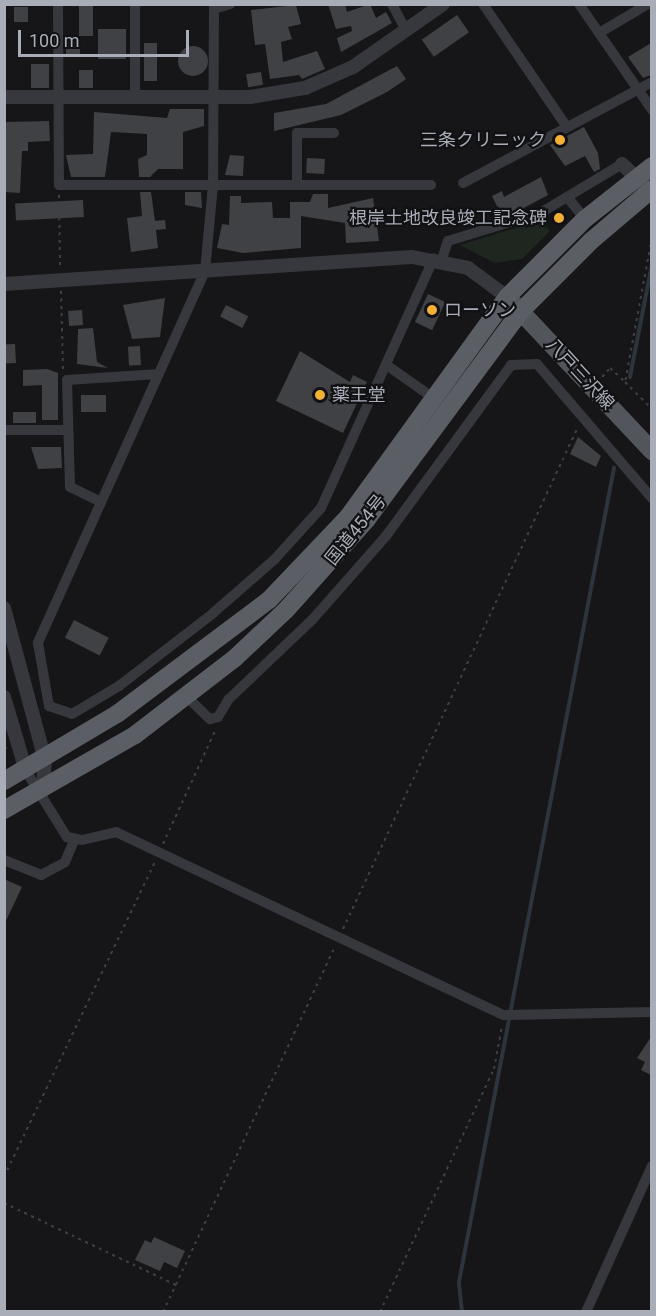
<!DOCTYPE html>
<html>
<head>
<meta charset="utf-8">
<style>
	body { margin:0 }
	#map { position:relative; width:656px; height:1316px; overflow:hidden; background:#161618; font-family:Roboto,"Noto Sans JP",sans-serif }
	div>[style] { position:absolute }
	.green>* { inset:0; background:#1e261f }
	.stream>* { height:4px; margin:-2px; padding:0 2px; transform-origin:2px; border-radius:2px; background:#2c353c }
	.building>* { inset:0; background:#404145; transform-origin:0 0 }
	.round { border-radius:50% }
	.path>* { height:2px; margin-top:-1px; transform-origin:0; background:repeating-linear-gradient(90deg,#3d3f44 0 3px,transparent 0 7.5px) }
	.minor>* { height:10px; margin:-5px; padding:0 5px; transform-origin:5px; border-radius:5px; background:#37383d }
	.tertiary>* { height:14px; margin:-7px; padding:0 7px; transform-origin:7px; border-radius:7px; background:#37383d }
	.primary>* { height:18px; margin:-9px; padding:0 9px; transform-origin:9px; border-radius:9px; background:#53555c }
	.trunk>* { height:18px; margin:-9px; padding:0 9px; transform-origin:9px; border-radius:9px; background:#5b5e65 }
	.dots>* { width:16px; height:16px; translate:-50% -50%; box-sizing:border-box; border:3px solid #111113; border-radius:50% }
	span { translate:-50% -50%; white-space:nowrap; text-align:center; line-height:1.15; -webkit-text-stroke:4.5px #111113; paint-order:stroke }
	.poi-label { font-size:18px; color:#a8adb8 }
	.right { translate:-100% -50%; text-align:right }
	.left { translate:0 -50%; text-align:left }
	.street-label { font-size:18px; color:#a8adb8 }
	.frame { position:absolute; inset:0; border:6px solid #a8adb8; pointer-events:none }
	.scale { position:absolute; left:18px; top:30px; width:171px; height:27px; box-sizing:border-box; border:3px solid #a8adb8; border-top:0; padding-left:8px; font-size:18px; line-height:21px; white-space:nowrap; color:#a8adb8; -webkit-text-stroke:4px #111113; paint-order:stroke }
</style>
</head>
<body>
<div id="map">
	<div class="green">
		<i style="clip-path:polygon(541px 220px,550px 231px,522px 259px,495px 263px,460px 245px)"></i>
	</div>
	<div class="stream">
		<i style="left:630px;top:377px;width:115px;rotate:-79deg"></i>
		<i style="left:462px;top:1312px;width:30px;rotate:-96deg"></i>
		<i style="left:459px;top:1282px;width:829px;rotate:-79.22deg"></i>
	</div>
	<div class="building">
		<i style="left:79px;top:4px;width:14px;height:32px"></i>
		<i style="clip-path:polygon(328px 4px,345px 4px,347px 12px,370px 4px,376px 18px,386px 12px,392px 23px,341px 52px,337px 38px,352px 31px,351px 26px,336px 29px)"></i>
		<i style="clip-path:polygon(296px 5px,301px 24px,288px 27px,292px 39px,281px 42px,283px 62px,317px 51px,325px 69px,302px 79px,299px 75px,270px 79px,265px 44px,255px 45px,251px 10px)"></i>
		<i style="left:14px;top:7px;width:14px;height:15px"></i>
		<i style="left:457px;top:15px;width:21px;height:43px;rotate:55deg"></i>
		<i style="left:98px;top:29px;width:28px;height:30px"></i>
		<i style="left:66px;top:41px;width:14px;height:14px"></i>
		<i style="left:144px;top:43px;width:13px;height:38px"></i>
		<i style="clip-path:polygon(651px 43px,651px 75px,643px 78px,628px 57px)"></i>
		<i class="round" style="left:178px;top:46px;width:30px;height:30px"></i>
		<i style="left:31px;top:64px;width:18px;height:24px"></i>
		<i style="clip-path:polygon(397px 66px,406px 79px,387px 92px,341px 115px,274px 131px,274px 113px,326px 104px)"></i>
		<i style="left:79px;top:70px;width:14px;height:18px"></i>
		<i style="left:261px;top:72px;width:13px;height:15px;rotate:81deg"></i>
		<i style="clip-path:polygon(170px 109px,204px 109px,204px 126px,183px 132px,183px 169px,158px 169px,150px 177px,139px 177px,138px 159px,147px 155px,147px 134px,111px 132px,105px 177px,71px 177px,66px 155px,93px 154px,94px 112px,167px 118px)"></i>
		<i style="clip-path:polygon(49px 121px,50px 141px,28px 142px,28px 151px,22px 151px,20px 193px,4px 192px,4px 122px)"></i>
		<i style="clip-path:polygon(584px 127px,598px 153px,600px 169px,594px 172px,585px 156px,565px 166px,550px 145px)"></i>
		<i style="clip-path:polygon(230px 155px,244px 156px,243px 176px,225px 175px)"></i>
		<i style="left:307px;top:158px;width:18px;height:15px;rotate:3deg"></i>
		<i style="clip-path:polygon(541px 177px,548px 195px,520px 210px,505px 213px,497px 206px,492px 196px,502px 191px,504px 197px)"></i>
		<i style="clip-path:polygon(140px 192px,151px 192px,155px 221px,165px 220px,166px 229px,156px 230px,158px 248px,131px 252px,127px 218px,142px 216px)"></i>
		<i style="clip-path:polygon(185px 192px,201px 192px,202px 208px,185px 205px)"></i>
		<i style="clip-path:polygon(313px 194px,328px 194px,328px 208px,373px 198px,379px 241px,346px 243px,345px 223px,301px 216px,301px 248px,243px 253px,217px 248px,222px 224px,229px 225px,230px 196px,241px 196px,241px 203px,272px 202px,273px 218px,290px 218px,290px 202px,310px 202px)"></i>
		<i style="left:83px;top:200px;width:17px;height:68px;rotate:87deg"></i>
		<i style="left:428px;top:294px;width:19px;height:31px;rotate:25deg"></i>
		<i style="clip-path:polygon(165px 298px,160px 337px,132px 339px,123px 305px)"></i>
		<i style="left:226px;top:305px;width:25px;height:13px;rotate:27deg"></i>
		<i style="left:82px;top:310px;width:15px;height:14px;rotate:86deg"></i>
		<i style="clip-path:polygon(93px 328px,97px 362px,108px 368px,77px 364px,78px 329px)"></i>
		<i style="left:15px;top:344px;width:19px;height:11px;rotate:87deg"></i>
		<i style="left:140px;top:346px;width:19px;height:12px;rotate:87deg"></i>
		<i style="clip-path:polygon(300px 351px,350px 382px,353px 375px,367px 382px,343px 433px,276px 401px)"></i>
		<i style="clip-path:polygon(47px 369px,58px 373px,58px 420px,42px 420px,42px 385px,23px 386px,23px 370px)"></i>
		<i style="left:81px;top:395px;width:25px;height:17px"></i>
		<i style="left:13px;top:412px;width:23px;height:11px"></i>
		<i style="clip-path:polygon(578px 437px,601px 456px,596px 467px,570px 454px)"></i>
		<i style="clip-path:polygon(31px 447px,61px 447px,62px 468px,38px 469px)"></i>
		<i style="left:74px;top:620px;width:39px;height:20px;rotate:27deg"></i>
		<i style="clip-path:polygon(4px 879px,22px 887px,4px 925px)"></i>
		<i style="clip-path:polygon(651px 1037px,651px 1075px,641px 1070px,645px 1062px,637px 1058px)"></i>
		<i style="clip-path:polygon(154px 1237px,185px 1251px,177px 1268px,164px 1262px,160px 1271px,135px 1260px,145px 1240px,151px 1243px)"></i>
	</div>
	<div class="path">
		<i style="left:59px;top:195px;width:72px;rotate:89.2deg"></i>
		<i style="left:652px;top:237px;width:147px;rotate:100.5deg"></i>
		<i style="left:625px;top:382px;width:38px;rotate:45deg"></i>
		<i style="left:61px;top:291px;width:78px;rotate:88.5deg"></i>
		<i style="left:602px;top:377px;width:12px;rotate:-48deg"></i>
		<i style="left:610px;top:368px;width:21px;rotate:43deg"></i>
		<i style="left:4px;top:756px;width:9px;rotate:-77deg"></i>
		<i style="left:163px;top:844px;width:127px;rotate:-65.3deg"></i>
		<i style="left:343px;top:929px;width:552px;rotate:-64.92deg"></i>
		<i style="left:4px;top:1177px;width:349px;rotate:-64.4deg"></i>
		<i style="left:4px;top:1203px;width:191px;rotate:25.5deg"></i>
		<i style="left:163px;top:1312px;width:402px;rotate:-64.8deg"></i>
		<i style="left:380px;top:1312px;width:268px;rotate:-64.9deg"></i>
		<i style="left:494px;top:1069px;width:44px;rotate:-79.5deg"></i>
	</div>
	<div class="minor">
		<i style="left:58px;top:4px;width:181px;rotate:89.7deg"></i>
		<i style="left:59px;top:185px;width:372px"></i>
		<i style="left:214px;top:4px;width:181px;rotate:90.3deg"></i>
		<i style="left:213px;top:185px;width:86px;rotate:95.3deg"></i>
		<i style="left:205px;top:271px;width:408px;rotate:114.2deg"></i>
		<i style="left:38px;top:643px;width:64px;rotate:80.1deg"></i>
		<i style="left:49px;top:706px;width:24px;rotate:19deg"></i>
		<i style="left:72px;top:714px;width:55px;rotate:-30.8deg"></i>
		<i style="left:119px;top:686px;width:118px;rotate:-37.7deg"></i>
		<i style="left:212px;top:614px;width:82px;rotate:-41.1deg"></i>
		<i style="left:274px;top:560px;width:70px;rotate:-47.9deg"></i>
		<i style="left:321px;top:508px;width:274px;rotate:-65.7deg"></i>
		<i style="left:392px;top:4px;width:30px;rotate:62deg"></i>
		<i style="left:483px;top:4px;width:149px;rotate:55.7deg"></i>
		<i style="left:579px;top:4px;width:129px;rotate:55.4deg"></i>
		<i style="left:214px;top:9px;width:17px;rotate:-17deg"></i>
		<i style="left:599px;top:33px;width:57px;rotate:-30.6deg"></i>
		<i style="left:135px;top:98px;width:94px;rotate:-90deg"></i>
		<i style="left:463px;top:183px;width:214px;rotate:-28.1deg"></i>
		<i style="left:297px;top:185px;width:52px;rotate:-90deg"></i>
		<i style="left:297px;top:133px;width:37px"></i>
		<i style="left:568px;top:198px;width:27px;rotate:51deg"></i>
		<i style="left:442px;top:259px;width:19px;rotate:-72deg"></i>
		<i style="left:448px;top:241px;width:98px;rotate:-17.1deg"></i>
		<i style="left:542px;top:212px;width:93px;rotate:-31deg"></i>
		<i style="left:388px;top:366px;width:54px;rotate:35.2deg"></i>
		<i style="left:4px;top:430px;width:63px"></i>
		<i style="left:99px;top:501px;width:32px;rotate:-154deg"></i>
		<i style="left:70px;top:487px;width:107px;rotate:-91.6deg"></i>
		<i style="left:67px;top:380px;width:92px;rotate:-3.7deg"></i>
		<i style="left:187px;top:697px;width:32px;rotate:44deg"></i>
		<i style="left:210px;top:719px;width:8px;rotate:-14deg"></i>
		<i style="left:218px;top:717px;width:21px;rotate:-59deg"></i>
		<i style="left:229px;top:699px;width:115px;rotate:-43.6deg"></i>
		<i style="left:312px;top:620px;width:112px;rotate:-48.6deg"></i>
		<i style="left:386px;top:536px;width:212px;rotate:-53.8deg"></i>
		<i style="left:511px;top:365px;width:26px;rotate:-2deg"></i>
		<i style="left:537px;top:364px;width:177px;rotate:49.4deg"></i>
		<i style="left:26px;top:771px;width:78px;rotate:58.2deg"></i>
		<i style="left:67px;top:837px;width:15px;rotate:11deg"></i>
		<i style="left:82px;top:840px;width:35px;rotate:-13deg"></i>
		<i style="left:116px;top:832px;width:429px;rotate:25.3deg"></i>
		<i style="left:504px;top:1015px;width:148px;rotate:-1.2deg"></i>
		<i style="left:4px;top:860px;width:40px;rotate:22deg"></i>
		<i style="left:41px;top:875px;width:27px;rotate:-28deg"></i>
		<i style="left:65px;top:862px;width:25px;rotate:-67deg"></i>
		<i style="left:586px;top:1312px;width:160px;rotate:-65.7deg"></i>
	</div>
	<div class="tertiary">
		<i style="left:4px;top:97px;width:246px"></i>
		<i style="left:250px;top:97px;width:56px;rotate:-9.3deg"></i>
		<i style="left:305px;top:88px;width:52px;rotate:-23.6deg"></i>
		<i style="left:353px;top:67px;width:110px;rotate:-35deg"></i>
		<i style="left:622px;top:164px;width:29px;rotate:44deg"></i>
		<i style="left:4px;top:284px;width:409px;rotate:-3.8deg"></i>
		<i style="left:412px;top:257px;width:57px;rotate:11.1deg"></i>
		<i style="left:468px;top:268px;width:49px;rotate:36.6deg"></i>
		<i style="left:4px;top:608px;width:157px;rotate:74.9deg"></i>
		<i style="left:45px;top:760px;width:32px;rotate:95deg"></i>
		<i style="left:4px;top:697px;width:77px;rotate:73.4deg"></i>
	</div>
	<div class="primary">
		<i style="left:507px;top:297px;width:212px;rotate:46.7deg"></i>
	</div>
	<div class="trunk">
		<i style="left:4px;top:781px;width:131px;rotate:-30.7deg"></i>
		<i style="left:117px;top:714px;width:190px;rotate:-36.9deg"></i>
		<i style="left:269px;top:600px;width:115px;rotate:-46.4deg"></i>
		<i style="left:348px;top:517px;width:271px;rotate:-54.1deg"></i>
		<i style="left:507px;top:297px;width:110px;rotate:-45deg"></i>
		<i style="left:585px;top:219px;width:85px;rotate:-38.3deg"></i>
		<i style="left:4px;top:810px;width:151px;rotate:-29.8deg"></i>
		<i style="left:135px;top:735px;width:126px;rotate:-37.6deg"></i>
		<i style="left:235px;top:658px;width:70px;rotate:-43.3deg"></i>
		<i style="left:286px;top:610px;width:122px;rotate:-48.3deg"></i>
		<i style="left:367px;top:519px;width:259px;rotate:-53.5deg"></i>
		<i style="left:521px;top:311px;width:99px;rotate:-45deg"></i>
		<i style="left:591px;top:241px;width:80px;rotate:-40.4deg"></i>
	</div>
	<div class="dots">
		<i style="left:560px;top:140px;background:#f2b134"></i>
		<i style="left:559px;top:218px;background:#f2b134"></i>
		<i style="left:432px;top:310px;background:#f2b134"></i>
		<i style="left:320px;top:395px;background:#f2b134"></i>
	</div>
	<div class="poi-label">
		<span class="right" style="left:546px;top:140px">三条クリニック</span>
		<span class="right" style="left:547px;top:218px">根岸土地改良竣工記念碑</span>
		<span class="left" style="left:444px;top:310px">ローソン</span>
		<span class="left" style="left:332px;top:395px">薬王堂</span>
	</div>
	<div class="street-label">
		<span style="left:580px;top:374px;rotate:47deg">八戸三沢線</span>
		<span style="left:356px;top:530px;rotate:-51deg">国道454号</span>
	</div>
	<div class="frame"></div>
	<div class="scale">100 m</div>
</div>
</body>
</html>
